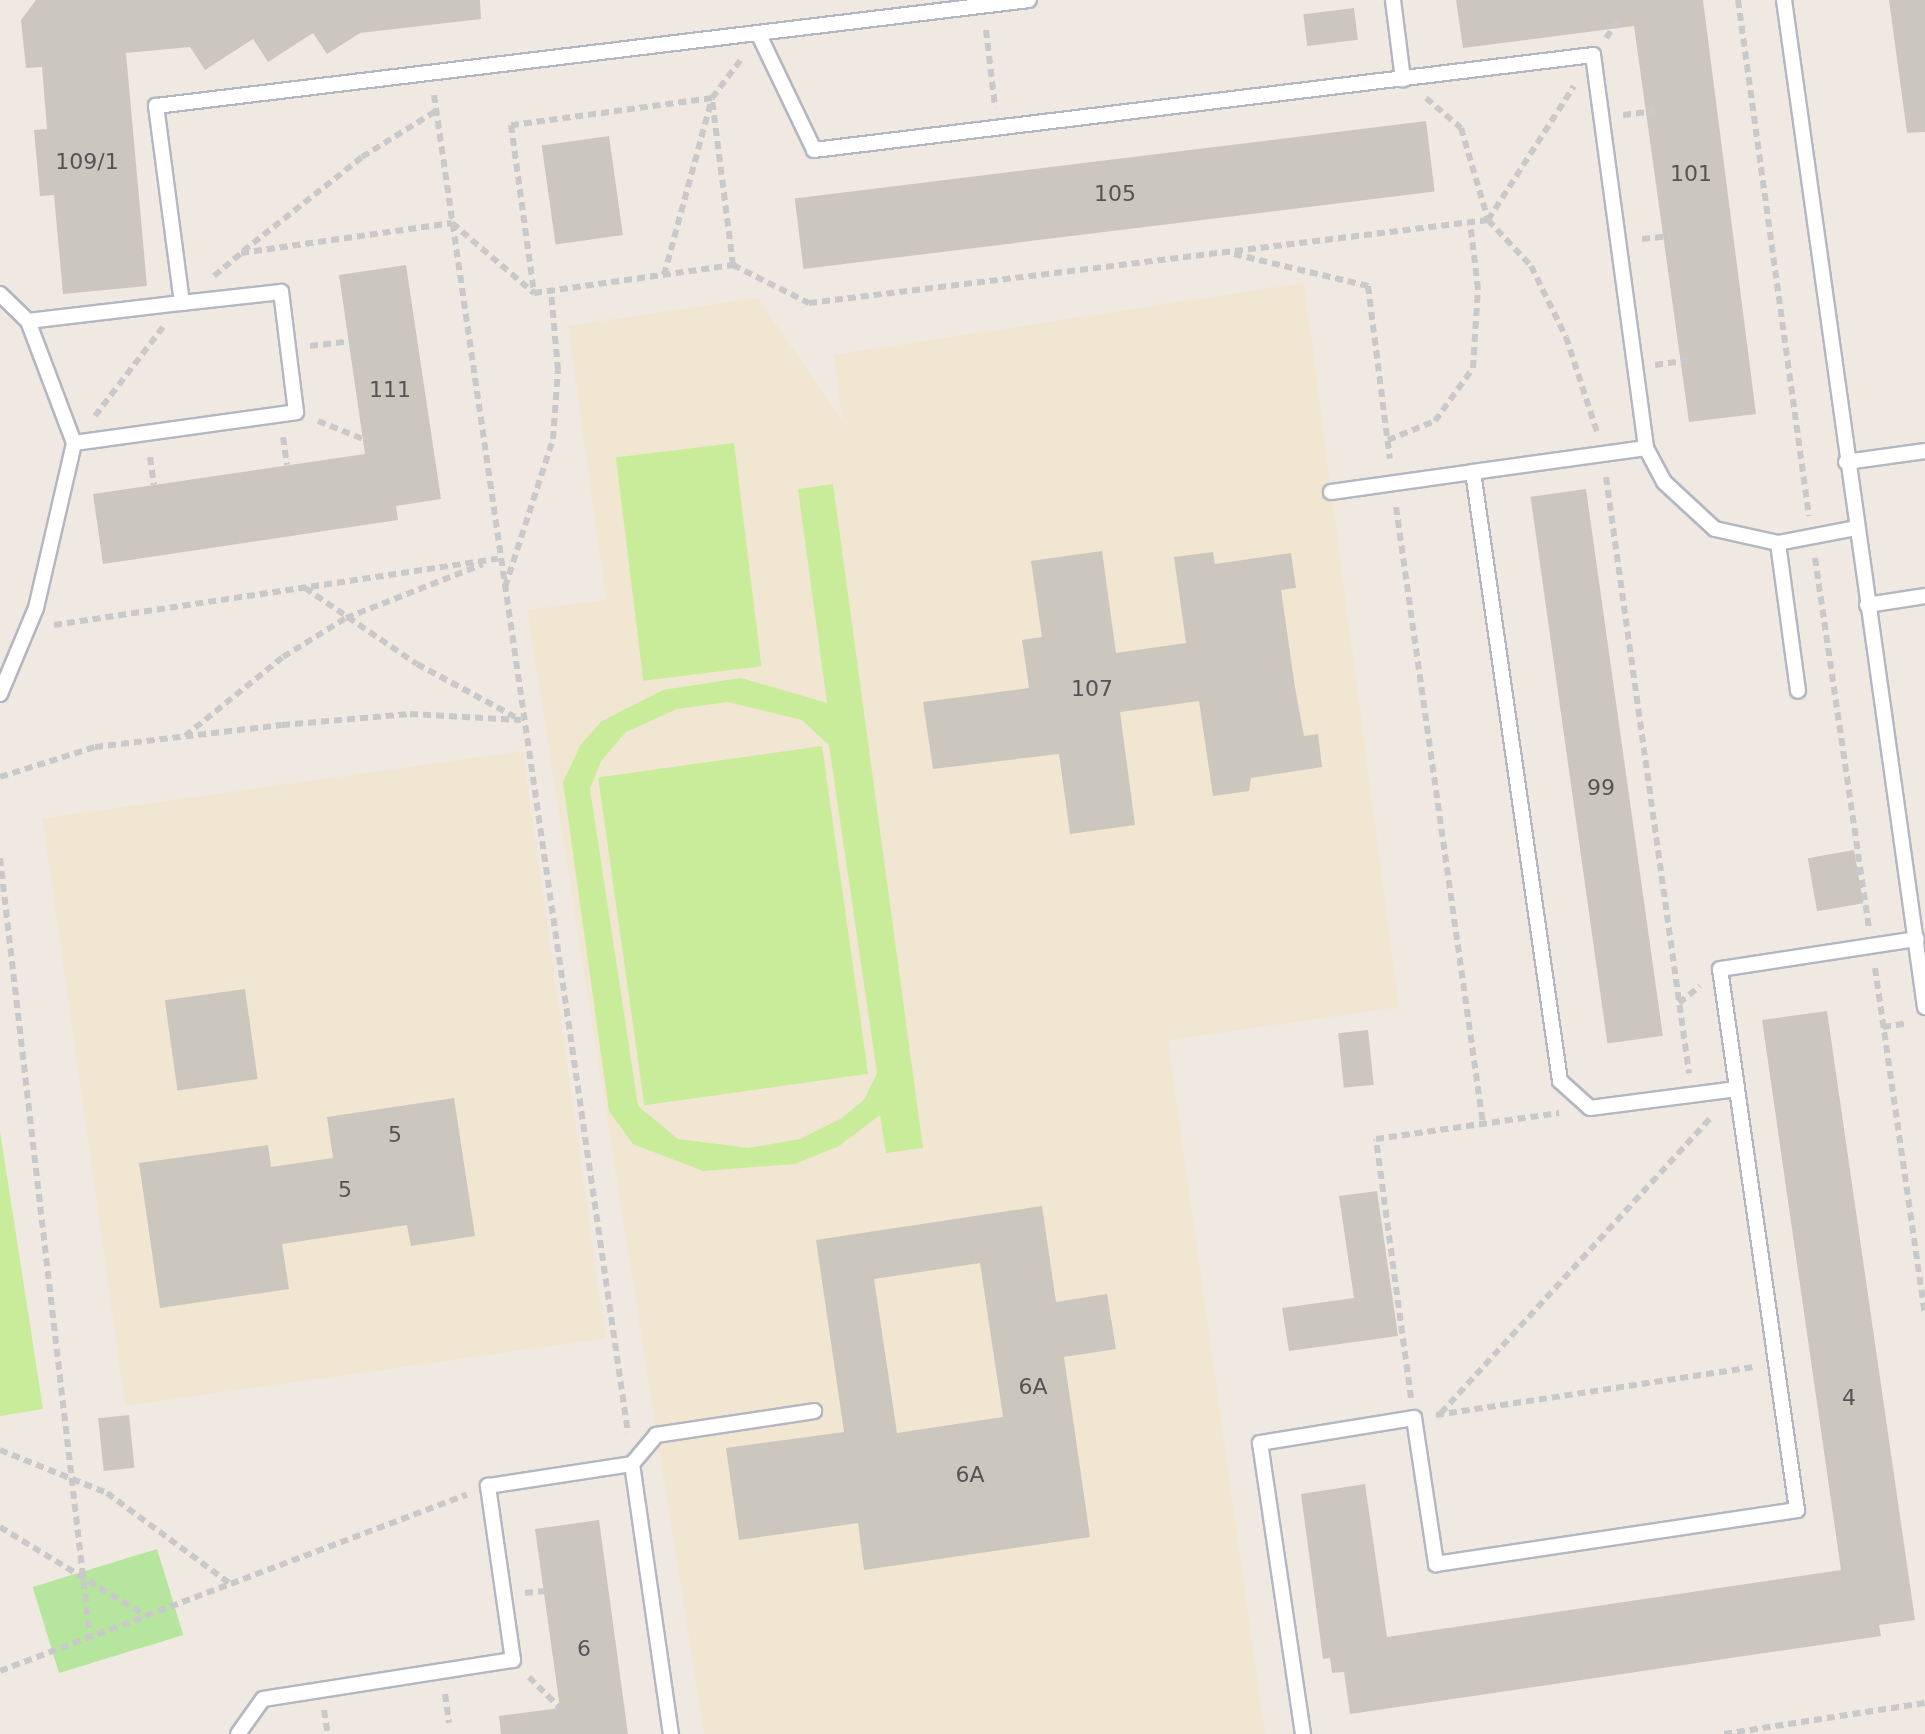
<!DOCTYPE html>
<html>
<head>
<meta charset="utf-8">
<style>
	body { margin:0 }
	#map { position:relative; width:1925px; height:1734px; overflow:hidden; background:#efe9e1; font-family:"DejaVu Sans",sans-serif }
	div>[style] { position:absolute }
	.education>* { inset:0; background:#f0e6d1; transform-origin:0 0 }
	.green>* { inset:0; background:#b6e59e; transform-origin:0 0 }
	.pitch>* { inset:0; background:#c9ec9a; transform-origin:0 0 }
	.building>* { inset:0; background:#cbc7bf; transform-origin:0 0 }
	.path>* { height:6px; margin-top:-3px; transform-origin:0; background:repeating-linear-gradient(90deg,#c9c9c9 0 8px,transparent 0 13px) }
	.roads { filter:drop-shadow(2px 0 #b4b7c1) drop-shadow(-2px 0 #b4b7c1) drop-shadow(0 2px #b4b7c1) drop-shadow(0 -2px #b4b7c1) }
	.service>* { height:14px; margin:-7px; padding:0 7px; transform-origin:7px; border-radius:7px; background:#fff }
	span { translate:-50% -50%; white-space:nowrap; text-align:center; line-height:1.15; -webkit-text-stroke:8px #fff; paint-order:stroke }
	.number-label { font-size:22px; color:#555452 }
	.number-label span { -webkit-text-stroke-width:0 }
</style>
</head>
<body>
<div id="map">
	<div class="education">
		<i style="clip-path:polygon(1304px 283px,1399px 1007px,1168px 1040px,1265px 1734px,704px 1734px,527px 610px,606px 600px,568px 326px,758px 298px,842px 421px,834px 355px)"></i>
		<i style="left:523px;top:751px;width:593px;height:485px;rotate:82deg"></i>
	</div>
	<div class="green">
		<i style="left:157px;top:1549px;width:90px;height:130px;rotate:73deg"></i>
	</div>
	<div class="pitch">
		<i style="left:734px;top:443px;width:225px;height:119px;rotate:83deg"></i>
		<i style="clip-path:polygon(evenodd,833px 484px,923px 1148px,886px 1153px,880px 1115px,839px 1146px,795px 1164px,703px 1171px,633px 1144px,609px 1111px,563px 782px,581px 744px,602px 721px,663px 690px,741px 678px,827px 703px,798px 489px,833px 484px,728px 702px,802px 720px,829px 745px,877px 1073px,864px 1100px,842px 1118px,800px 1139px,749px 1148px,678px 1139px,638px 1106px,590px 789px,601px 761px,626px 732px,677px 709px,728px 702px)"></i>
		<i style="left:822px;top:746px;width:331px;height:226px;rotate:82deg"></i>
		<i style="clip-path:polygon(0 1131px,43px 1409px,0 1416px)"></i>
	</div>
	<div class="building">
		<i style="clip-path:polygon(36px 0,480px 0,481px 19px,360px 33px,327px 54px,313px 33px,268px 62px,253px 39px,205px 70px,190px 47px,126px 53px,147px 286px,63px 294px,54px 195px,40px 196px,34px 130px,47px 129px,42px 67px,26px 68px,21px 20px)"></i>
		<i style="clip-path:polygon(1456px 0,1703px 0,1756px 414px,1689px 422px,1634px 26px,1463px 48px)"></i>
		<i style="clip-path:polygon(1889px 0,1925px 0,1925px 132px,1907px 133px)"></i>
		<i style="left:1354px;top:8px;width:32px;height:51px;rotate:83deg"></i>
		<i style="left:1426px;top:121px;width:71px;height:636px;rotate:83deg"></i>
		<i style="left:609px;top:136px;width:100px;height:68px;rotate:82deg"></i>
		<i style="clip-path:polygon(406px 265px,441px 499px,396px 506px,398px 520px,103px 564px,93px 494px,365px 454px,339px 275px)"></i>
		<i style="left:1586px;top:489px;width:552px;height:56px;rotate:82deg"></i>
		<i style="clip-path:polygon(1102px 551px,1116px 653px,1186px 643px,1174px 557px,1213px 552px,1215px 564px,1291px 553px,1296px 588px,1281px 590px,1295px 688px,1304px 736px,1318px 734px,1322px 767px,1251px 778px,1249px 791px,1213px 796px,1199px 701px,1120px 712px,1135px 825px,1070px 834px,1059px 754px,933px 769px,923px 702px,1029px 688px,1022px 640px,1042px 637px,1031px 561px)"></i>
		<i style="left:1854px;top:850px;width:54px;height:47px;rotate:80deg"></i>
		<i style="left:245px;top:989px;width:91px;height:81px;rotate:82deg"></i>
		<i style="clip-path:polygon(1827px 1011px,1915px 1620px,1879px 1625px,1881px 1636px,1350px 1714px,1344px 1672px,1332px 1673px,1330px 1658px,1323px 1659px,1301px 1494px,1365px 1484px,1387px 1637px,1841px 1570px,1762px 1020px)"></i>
		<i style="left:1368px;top:1030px;width:55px;height:30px;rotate:84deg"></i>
		<i style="clip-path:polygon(454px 1098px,475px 1236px,411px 1246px,407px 1225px,282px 1244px,289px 1289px,160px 1308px,139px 1163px,268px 1145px,271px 1167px,333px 1158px,327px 1117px)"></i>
		<i style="clip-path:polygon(1377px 1191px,1398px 1336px,1289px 1351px,1282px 1308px,1354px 1298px,1339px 1196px)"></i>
		<i style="clip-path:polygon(evenodd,1042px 1206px,1056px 1302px,1107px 1294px,1116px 1349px,1064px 1357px,1090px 1537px,864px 1570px,858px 1523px,739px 1540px,726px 1448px,844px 1432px,816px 1240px,1042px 1206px,980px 1263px,1003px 1417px,897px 1433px,874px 1279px,980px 1263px)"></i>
		<i style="left:129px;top:1415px;width:53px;height:31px;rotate:84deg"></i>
		<i style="clip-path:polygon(599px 1520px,628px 1734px,501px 1734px,499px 1716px,560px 1708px,535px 1529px)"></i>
	</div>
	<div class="path">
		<i style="left:1738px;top:0;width:521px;rotate:82.17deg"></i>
		<i style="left:986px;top:30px;width:78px;rotate:83.3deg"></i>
		<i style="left:1606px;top:38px;width:24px;rotate:-54deg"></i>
		<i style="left:434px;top:95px;width:1352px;rotate:81.75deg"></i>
		<i style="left:1426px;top:98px;width:46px;rotate:40.6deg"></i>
		<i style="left:1461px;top:128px;width:96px;rotate:73.6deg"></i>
		<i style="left:1488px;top:220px;width:63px;rotate:46.9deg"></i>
		<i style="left:1531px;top:266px;width:79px;rotate:63.8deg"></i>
		<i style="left:1566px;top:337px;width:103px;rotate:71.9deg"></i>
		<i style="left:1623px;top:115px;width:32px;rotate:-7deg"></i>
		<i style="left:1642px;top:239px;width:29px;rotate:-6deg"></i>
		<i style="left:243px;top:251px;width:152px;rotate:-38.3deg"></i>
		<i style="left:362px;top:157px;width:87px;rotate:-31.9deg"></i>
		<i style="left:1234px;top:254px;width:138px;rotate:13.4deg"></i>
		<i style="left:1368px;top:286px;width:174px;rotate:82.8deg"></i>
		<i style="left:733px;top:265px;width:85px;rotate:26.6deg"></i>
		<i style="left:809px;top:303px;width:684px;rotate:-6.97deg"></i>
		<i style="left:1488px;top:220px;width:159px;rotate:-57.3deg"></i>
		<i style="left:664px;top:275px;width:183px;rotate:-74.8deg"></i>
		<i style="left:712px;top:98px;width:50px;rotate:-53.1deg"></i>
		<i style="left:214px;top:276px;width:35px;rotate:-40deg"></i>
		<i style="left:241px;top:253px;width:213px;rotate:-8.1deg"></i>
		<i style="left:452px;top:223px;width:108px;rotate:40.5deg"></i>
		<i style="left:534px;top:293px;width:201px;rotate:-8deg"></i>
		<i style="left:733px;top:265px;width:168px;rotate:-97.2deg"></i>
		<i style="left:712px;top:98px;width:203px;rotate:172.3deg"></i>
		<i style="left:511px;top:125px;width:170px;rotate:82.2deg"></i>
		<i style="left:310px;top:346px;width:39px;rotate:-7deg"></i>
		<i style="left:1655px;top:365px;width:34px;rotate:-8deg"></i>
		<i style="left:95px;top:416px;width:112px;rotate:-52.6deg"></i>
		<i style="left:318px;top:421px;width:48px;rotate:21.8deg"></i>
		<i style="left:283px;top:437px;width:28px;rotate:82deg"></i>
		<i style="left:1388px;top:440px;width:51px;rotate:-22deg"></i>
		<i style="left:1435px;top:421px;width:65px;rotate:-54.4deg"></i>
		<i style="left:1473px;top:368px;width:79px;rotate:-86.4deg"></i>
		<i style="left:1478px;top:289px;width:67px;rotate:-96.8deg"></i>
		<i style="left:150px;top:457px;width:28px;rotate:82deg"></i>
		<i style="left:1606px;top:477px;width:602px;rotate:82.07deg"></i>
		<i style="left:1396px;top:507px;width:623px;rotate:81.97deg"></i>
		<i style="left:1815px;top:558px;width:372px;rotate:81.7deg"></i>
		<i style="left:505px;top:587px;width:156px;rotate:-72deg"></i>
		<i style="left:553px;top:439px;width:69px;rotate:-85.9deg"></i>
		<i style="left:558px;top:370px;width:79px;rotate:-95.1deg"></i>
		<i style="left:305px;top:588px;width:135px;rotate:34.2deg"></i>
		<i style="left:417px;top:664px;width:111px;rotate:28.4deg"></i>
		<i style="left:54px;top:625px;width:449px;rotate:-8.5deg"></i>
		<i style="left:185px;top:736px;width:126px;rotate:-38.9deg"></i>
		<i style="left:283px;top:657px;width:74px;rotate:-31.8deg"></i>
		<i style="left:346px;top:618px;width:147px;rotate:-21.5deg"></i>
		<i style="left:0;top:777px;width:100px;rotate:-17.5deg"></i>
		<i style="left:95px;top:747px;width:188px;rotate:-6.7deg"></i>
		<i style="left:282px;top:725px;width:128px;rotate:-4.9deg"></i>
		<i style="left:410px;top:714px;width:111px;rotate:3.1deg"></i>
		<i style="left:0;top:858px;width:784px;rotate:83.41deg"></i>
		<i style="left:1875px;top:968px;width:349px;rotate:81.8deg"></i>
		<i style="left:1679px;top:1003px;width:27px;rotate:-39deg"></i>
		<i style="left:1883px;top:1027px;width:24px;rotate:-9deg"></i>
		<i style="left:1411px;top:1398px;width:261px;rotate:-97.7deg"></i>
		<i style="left:1376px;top:1139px;width:185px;rotate:-8.1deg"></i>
		<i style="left:1441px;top:1413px;width:403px;rotate:-47.6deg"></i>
		<i style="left:1436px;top:1415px;width:323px;rotate:-8.6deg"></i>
		<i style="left:0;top:1450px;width:115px;rotate:21.9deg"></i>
		<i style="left:107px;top:1493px;width:152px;rotate:36.4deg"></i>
		<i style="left:0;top:1527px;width:170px;rotate:31.3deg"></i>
		<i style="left:525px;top:1593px;width:19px;rotate:-6deg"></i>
		<i style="left:0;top:1671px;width:499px;rotate:-20.7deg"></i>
		<i style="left:529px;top:1677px;width:44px;rotate:45deg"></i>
		<i style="left:445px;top:1694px;width:29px;rotate:82deg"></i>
		<i style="left:324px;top:1710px;width:24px;rotate:81deg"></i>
		<i style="left:1724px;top:1734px;width:203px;rotate:-8.8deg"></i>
	</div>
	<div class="roads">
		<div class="service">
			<i style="left:1393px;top:0;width:80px;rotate:82.8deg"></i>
			<i style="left:1784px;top:0;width:1017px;rotate:82.03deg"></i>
			<i style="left:759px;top:35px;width:127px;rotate:64.4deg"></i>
			<i style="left:814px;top:150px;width:785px;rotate:-6.95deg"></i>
			<i style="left:1593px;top:55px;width:397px;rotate:82.3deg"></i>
			<i style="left:1646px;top:448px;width:38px;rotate:62deg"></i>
			<i style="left:1664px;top:482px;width:69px;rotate:42.7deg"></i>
			<i style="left:1715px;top:529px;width:65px;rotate:12.5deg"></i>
			<i style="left:1778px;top:543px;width:79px;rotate:-10.9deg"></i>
			<i style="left:0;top:294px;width:39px;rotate:44deg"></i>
			<i style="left:28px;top:321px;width:155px;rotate:-6.7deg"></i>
			<i style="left:182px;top:303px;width:199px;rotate:-97.5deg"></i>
			<i style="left:156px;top:106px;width:879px;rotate:-6.92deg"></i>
			<i style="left:28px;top:321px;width:130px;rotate:69.3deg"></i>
			<i style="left:74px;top:443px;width:224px;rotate:-7.9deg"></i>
			<i style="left:296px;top:412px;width:121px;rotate:-97.1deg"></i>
			<i style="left:281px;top:292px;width:100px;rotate:173.7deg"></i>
			<i style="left:1646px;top:448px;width:175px;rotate:172.1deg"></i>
			<i style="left:1473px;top:472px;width:615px;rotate:81.87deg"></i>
			<i style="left:1560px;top:1081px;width:40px;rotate:42deg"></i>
			<i style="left:1590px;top:1108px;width:148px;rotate:-7.4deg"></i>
			<i style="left:1846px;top:462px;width:80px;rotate:-7.9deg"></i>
			<i style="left:1331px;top:492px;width:143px;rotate:-8deg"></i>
			<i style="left:1778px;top:543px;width:149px;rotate:82.3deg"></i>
			<i style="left:1867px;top:605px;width:59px;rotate:-8.8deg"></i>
			<i style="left:0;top:694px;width:93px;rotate:-67.3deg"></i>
			<i style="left:36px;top:608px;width:169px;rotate:-77deg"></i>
			<i style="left:632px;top:1464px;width:38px;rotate:-50deg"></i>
			<i style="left:656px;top:1435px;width:160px;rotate:-8.6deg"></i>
			<i style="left:238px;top:1734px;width:43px;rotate:-54.5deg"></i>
			<i style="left:263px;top:1699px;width:253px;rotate:-8.9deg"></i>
			<i style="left:513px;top:1660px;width:176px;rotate:-98.2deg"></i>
			<i style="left:488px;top:1486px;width:146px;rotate:-8.7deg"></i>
			<i style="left:632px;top:1464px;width:273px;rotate:81.8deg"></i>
			<i style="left:1303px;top:1734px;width:294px;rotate:-98.4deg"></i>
			<i style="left:1260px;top:1443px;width:156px;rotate:-9.2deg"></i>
			<i style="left:1414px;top:1418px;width:148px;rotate:81.4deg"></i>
			<i style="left:1436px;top:1564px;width:365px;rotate:-8.5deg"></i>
			<i style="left:1797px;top:1510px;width:546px;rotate:-98.1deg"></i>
			<i style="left:1720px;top:969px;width:199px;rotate:-8.7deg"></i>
		</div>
	</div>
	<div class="number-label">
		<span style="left:87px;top:162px">109/1</span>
		<span style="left:1691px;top:174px">101</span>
		<span style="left:1115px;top:194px">105</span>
		<span style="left:390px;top:390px">111</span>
		<span style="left:1092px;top:689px">107</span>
		<span style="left:1601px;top:788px">99</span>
		<span style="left:395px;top:1135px">5</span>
		<span style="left:345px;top:1190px">5</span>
		<span style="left:1033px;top:1387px">6А</span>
		<span style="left:1849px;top:1398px">4</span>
		<span style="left:970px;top:1475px">6А</span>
		<span style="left:584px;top:1649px">6</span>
	</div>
</div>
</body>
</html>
